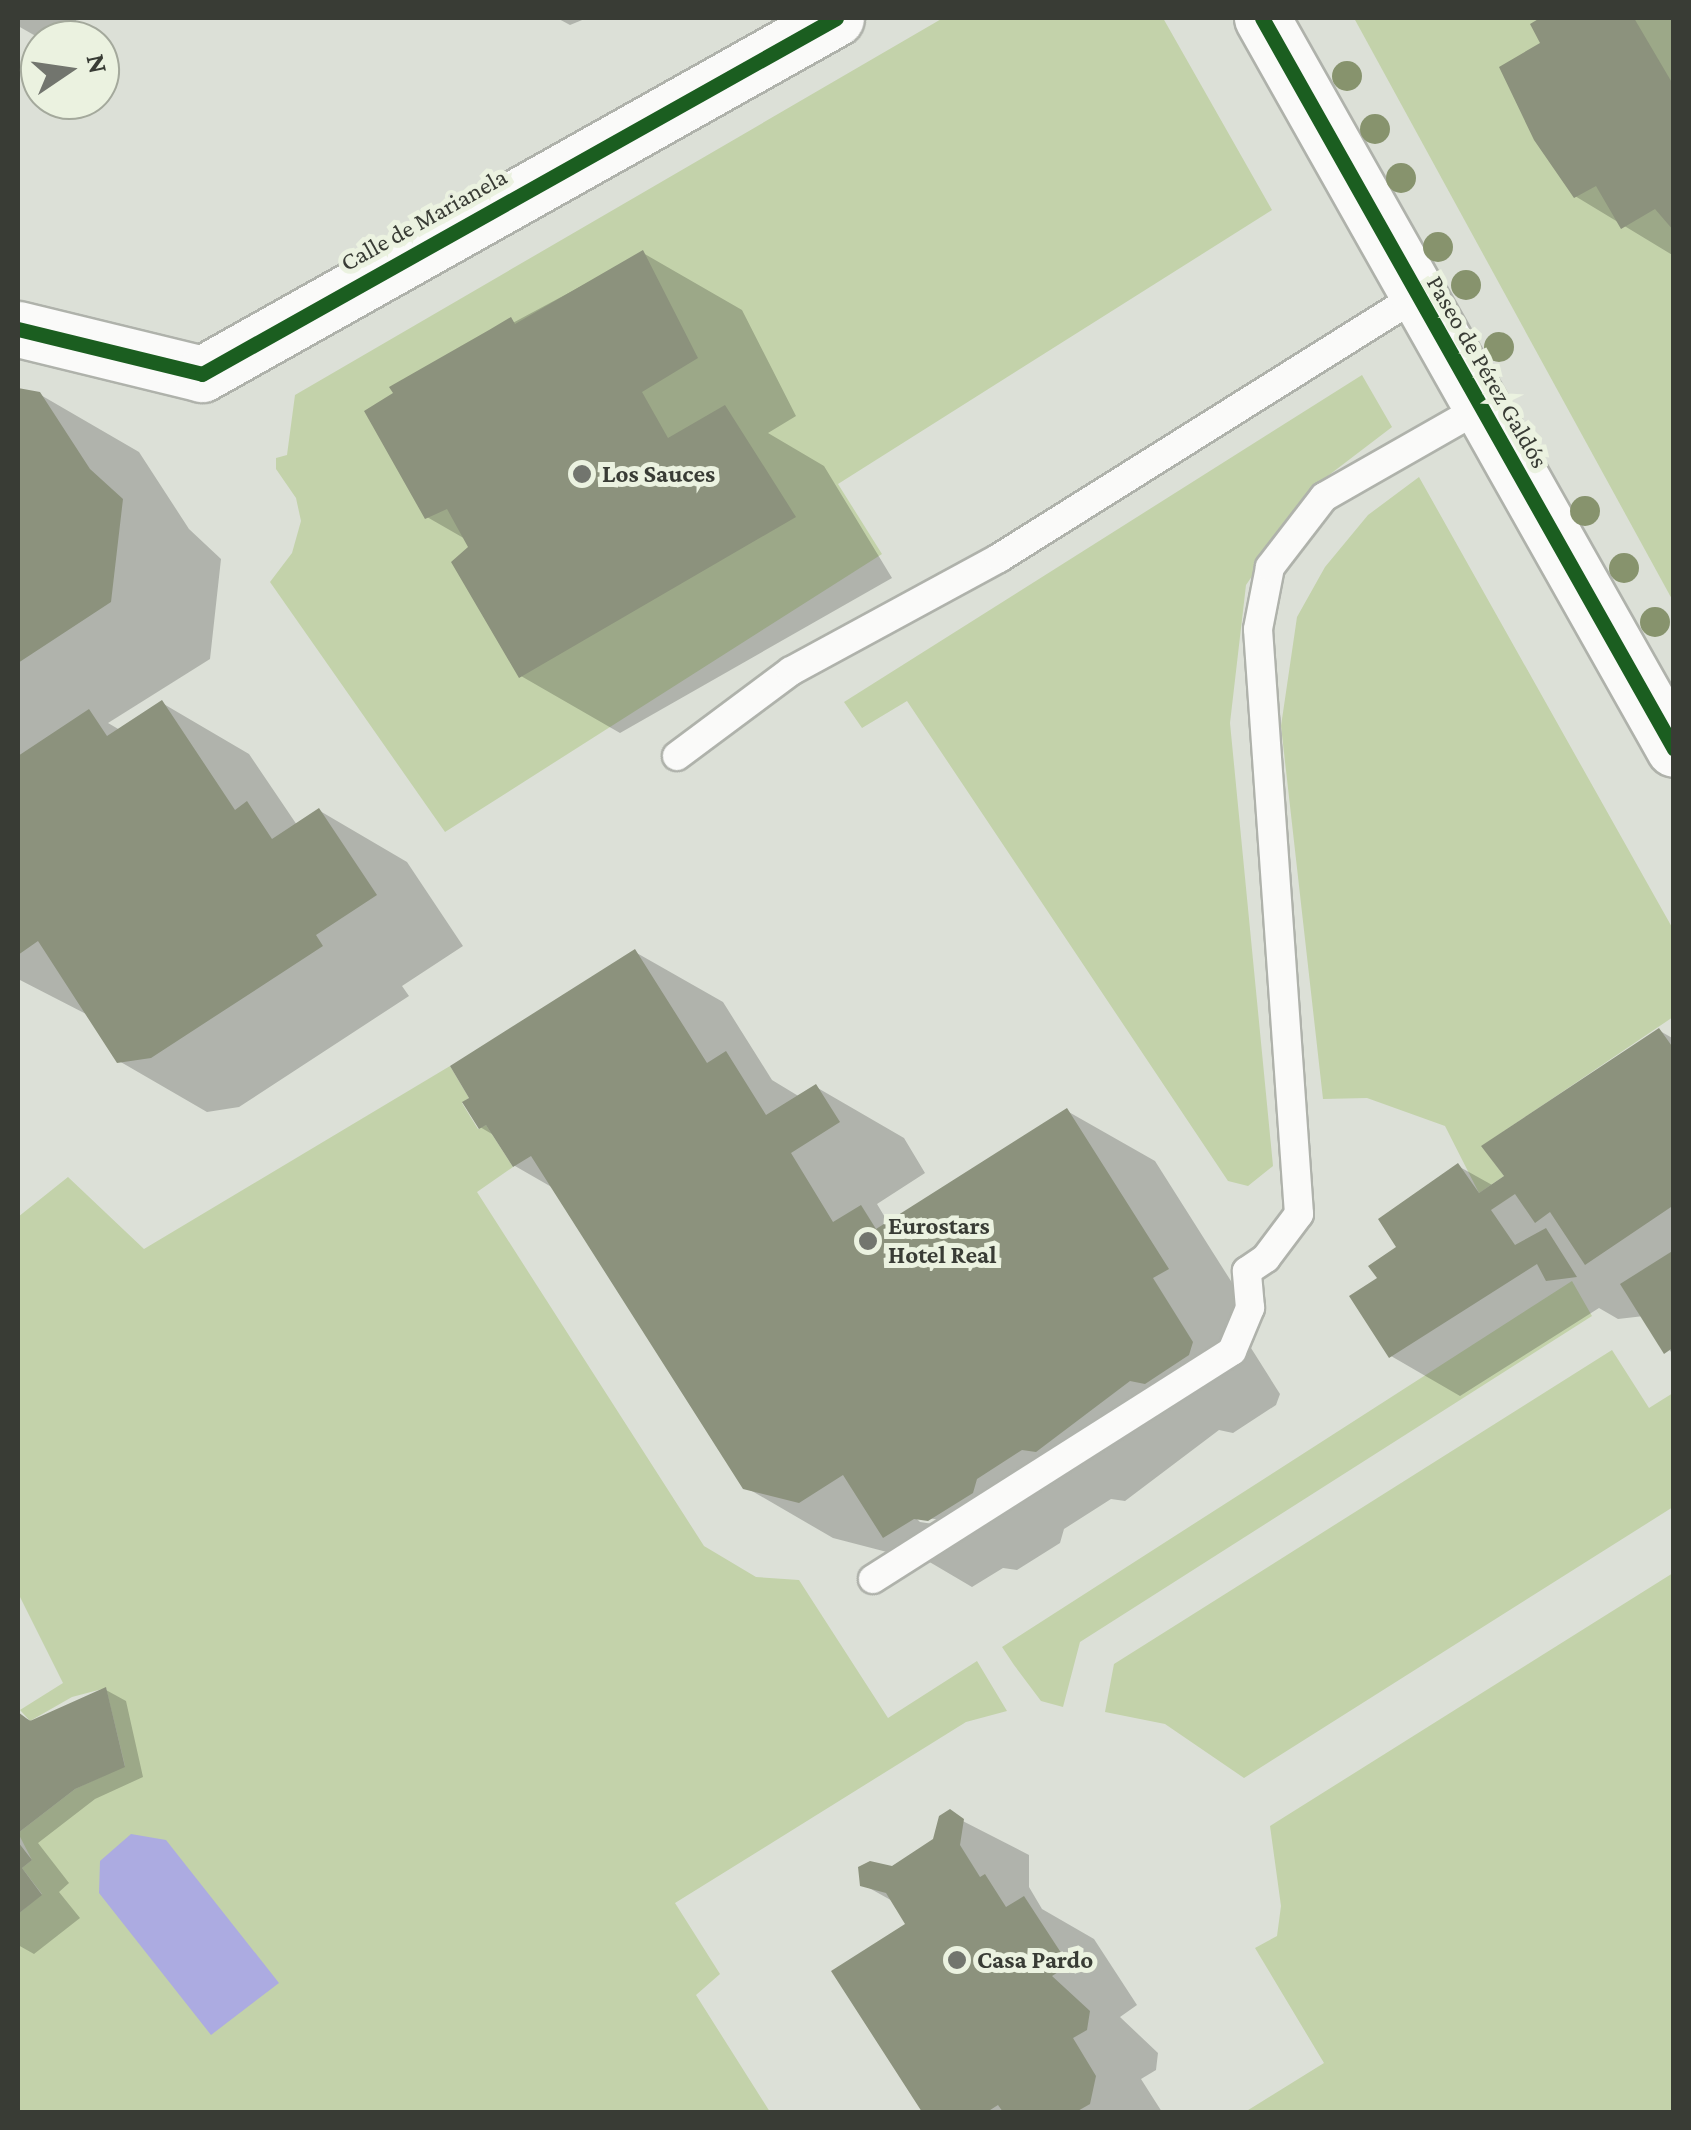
<!DOCTYPE html>
<html>
<head>
<meta charset="utf-8">
<style>
	body { margin:0 }
	#map { position:relative; width:1691px; height:2130px; overflow:hidden; background:#dce0d7; font-family:"Crimson Pro",serif }
	div>[style] { position:absolute }
	.green>* { inset:0; background:#c3d2aa }
	.water>* { inset:0; background:#acabe1 }
	.shadow>* { inset:0; background:#0003 }
	.building>* { inset:0; background:#8c927d }
	.roads { filter:drop-shadow(2px 0 #afb2ab) drop-shadow(-2px 0 #afb2ab) drop-shadow(0 2px #afb2ab) drop-shadow(0 -2px #afb2ab) }
	.service>* { height:28px; margin:-14px; padding:0 14px; transform-origin:14px; border-radius:14px; background:#fafaf9 }
	.minor>* { height:55px; margin:-27.5px; padding:0 27.5px; transform-origin:27.5px; border-radius:27.5px; background:#fafaf9 }
	.cycleway>* { height:15px; margin:-7.5px; padding:0 7.5px; transform-origin:7.5px; border-radius:7.5px; background:#1b5e20 }
	.trees>* { width:30px; height:30px; margin:-15px; border-radius:50%; background:#87936d }
	.dots>* { width:28px; height:28px; translate:-50% -50%; box-sizing:border-box; border:5px solid #ebf2e0; border-radius:50% }
	span { translate:-50% -50%; white-space:nowrap; text-align:center; line-height:1.15; -webkit-text-stroke:10px #ebf2e0; paint-order:stroke }
	.street-label { font-size:25px; color:#393c35 }
	.poi-label { font-size:25px; color:#393c35; font-weight:700 }
	.left { translate:0 -50%; text-align:left }
	.frame { position:absolute; inset:0; border:20px solid #393c35; pointer-events:none }
	.north { position:absolute; left:20px; top:20px; width:100px; height:100px; box-sizing:border-box; background:#ebf2e0; border:2px solid #a4a99c; border-radius:50%; rotate:77deg; font-size:28px; font-weight:700; line-height:40px; text-align:center; color:#393c35 }
	.north::after { content:''; display:block; margin:auto; width:35px; height:45px; background:#72756e; clip-path:polygon(50% 0,100% 100%,50% 72%,0 100%) }
</style>
</head>
<body>
<div id="map">
	<div class="green">
		<i style="clip-path:polygon(943px 18px,1163px 18px,1272px 210px,838px 484px,882px 554px,445px 832px,270px 582px,292px 553px,301px 521px,296px 498px,276px 469px,276px 458px,287px 455px,295px 395px)"></i>
		<i style="clip-path:polygon(1354px 18px,1673px 18px,1673px 601px,1547px 371px)"></i>
		<i style="clip-path:polygon(1362px 375px,1392px 427px,1312px 488px,1246px 585px,1230px 723px,1273px 1166px,1248px 1186px,1228px 1181px,907px 701px,862px 728px,844px 702px)"></i>
		<i style="clip-path:polygon(1419px 477px,1673px 929px,1673px 1017px,1482px 1146px,1504px 1176px,1479px 1193px,1445px 1126px,1367px 1098px,1323px 1099px,1281px 726px,1297px 617px,1325px 567px,1368px 515px)"></i>
		<i style="clip-path:polygon(450px 1066px,469px 1098px,462px 1103px,478px 1129px,486px 1125px,513px 1167px,477px 1192px,704px 1546px,756px 1577px,799px 1580px,888px 1718px,977px 1661px,1007px 1711px,966px 1722px,675px 1903px,720px 1974px,696px 1995px,770px 2112px,18px 2112px,18px 1914px,42px 1894px,22px 1868px,32px 1860px,18px 1833px,75px 1789px,125px 1766px,106px 1688px,72px 1697px,30px 1721px,20px 1710px,63px 1683px,18px 1593px,18px 1217px,68px 1177px,144px 1249px)"></i>
		<i style="clip-path:polygon(1572px 1281px,1592px 1316px,1080px 1642px,1063px 1707px,1041px 1701px,1014px 1665px,1002px 1647px)"></i>
		<i style="clip-path:polygon(1612px 1350px,1649px 1408px,1673px 1393px,1673px 1507px,1244px 1778px,1165px 1724px,1105px 1712px,1114px 1664px)"></i>
		<i style="clip-path:polygon(1673px 1573px,1673px 2112px,1245px 2112px,1324px 2063px,1255px 1948px,1277px 1936px,1281px 1906px,1270px 1826px)"></i>
	</div>
	<div class="water">
		<i style="clip-path:polygon(131px 1834px,166px 1840px,279px 1983px,211px 2035px,99px 1893px,100px 1861px)"></i>
	</div>
	<div class="shadow">
		<i style="clip-path:polygon(18px 18px,76px 18px,77px 34px,41px 39px,18px 26px)"></i>
		<i style="clip-path:polygon(557px 18px,587px 18px,570px 25px)"></i>
		<i style="clip-path:polygon(1545px 18px,1674px 18px,1674px 256px,1575px 196px,1544px 44px,1533px 25px)"></i>
		<i style="clip-path:polygon(643px 253px,742px 310px,796px 416px,768px 433px,824px 466px,892px 578px,620px 733px,521px 676px,467px 540px,427px 517px,392px 388px)"></i>
		<i style="clip-path:polygon(20px 390px,39px 394px,139px 452px,189px 529px,221px 559px,210px 659px,108px 723px,120px 730px,162px 703px,249px 754px,297px 825px,320px 811px,407px 862px,463px 946px,402px 986px,409px 996px,239px 1107px,207px 1112px,119px 1061px,88px 1015px,18px 979px)"></i>
		<i style="clip-path:polygon(evenodd,635px 952px,723px 1002px,772px 1080px,800px 1097px,816px 1087px,904px 1138px,925px 1173px,877px 1204px,889px 1224px,1067px 1111px,1155px 1161px,1255px 1319px,1239px 1329px,1280px 1394px,1276px 1405px,1233px 1433px,1219px 1430px,1125px 1501px,1111px 1499px,1064px 1529px,1060px 1543px,1017px 1570px,1003px 1568px,972px 1587px,899px 1544px,887px 1552px,833px 1538px,745px 1487px,555px 1189px,515px 1166px,497px 1137px,480px 1127px,635px 952px,914px 1516px,941px 1520px,940px 1525px,920px 1522px,914px 1516px)"></i>
		<i style="clip-path:polygon(1660px 1031px,1674px 1039px,1674px 1356px,1644px 1316px,1618px 1319px,1599px 1308px,1460px 1396px,1391px 1356px,1380px 1279px,1458px 1166px,1494px 1186px)"></i>
		<i style="clip-path:polygon(106px 1690px,126px 1701px,143px 1777px,95px 1799px,38px 1843px,69px 1883px,59px 1892px,80px 1918px,34px 1954px,18px 1945px,18px 1716px,35px 1722px)"></i>
		<i style="clip-path:polygon(947px 1813px,1029px 1855px,1029px 1887px,1042px 1909px,1094px 1939px,1137px 2005px,1120px 2017px,1158px 2053px,1156px 2070px,1141px 2079px,1162px 2112px,925px 2112px,835px 1972px,909px 1925px,896px 1903px,862px 1884px,935px 1841px)"></i>
	</div>
	<div class="building">
		<i style="clip-path:polygon(1540px 18px,1634px 18px,1674px 86px,1674px 231px,1655px 209px,1621px 229px,1596px 186px,1574px 198px,1534px 140px,1499px 67px,1540px 43px,1530px 24px)"></i>
		<i style="clip-path:polygon(643px 250px,698px 358px,642px 392px,668px 438px,725px 405px,796px 517px,519px 678px,451px 562px,468px 547px,447px 509px,425px 519px,364px 411px,393px 393px,389px 387px,489px 330px,511px 317px,515px 324px)"></i>
		<i style="clip-path:polygon(18px 388px,40px 392px,90px 469px,123px 499px,111px 602px,18px 663px)"></i>
		<i style="clip-path:polygon(162px 700px,235px 810px,247px 801px,272px 839px,319px 808px,377px 895px,316px 935px,323px 946px,151px 1058px,117px 1063px,38px 941px,18px 955px,18px 756px,89px 709px,107px 736px)"></i>
		<i style="clip-path:polygon(635px 949px,707px 1063px,726px 1051px,766px 1115px,816px 1084px,840px 1122px,791px 1153px,833px 1222px,861px 1205px,876px 1229px,1067px 1108px,1169px 1269px,1153px 1278px,1193px 1342px,1189px 1355px,1145px 1384px,1130px 1381px,1036px 1452px,1022px 1450px,977px 1479px,973px 1493px,928px 1521px,914px 1519px,883px 1538px,843px 1475px,799px 1503px,743px 1489px,531px 1156px,513px 1167px,486px 1125px,479px 1129px,462px 1102px,469px 1098px,450px 1066px)"></i>
		<i style="clip-path:polygon(1659px 1028px,1674px 1049px,1674px 1205px,1585px 1265px,1550px 1212px,1535px 1223px,1515px 1194px,1491px 1210px,1515px 1245px,1546px 1228px,1577px 1277px,1546px 1281px,1537px 1264px,1389px 1358px,1349px 1296px,1377px 1278px,1368px 1266px,1396px 1247px,1378px 1219px,1458px 1163px,1479px 1193px,1504px 1176px,1481px 1146px)"></i>
		<i style="clip-path:polygon(1674px 1250px,1674px 1347px,1664px 1354px,1620px 1284px)"></i>
		<i style="clip-path:polygon(106px 1687px,125px 1767px,75px 1789px,18px 1833px,18px 1712px,30px 1721px)"></i>
		<i style="clip-path:polygon(950px 1809px,964px 1819px,960px 1845px,980px 1877px,985px 1874px,1006px 1907px,1024px 1896px,1069px 1965px,1052px 1976px,1090px 2011px,1087px 2030px,1073px 2038px,1096px 2076px,1090px 2104px,1076px 2112px,1003px 2112px,998px 2105px,987px 2112px,922px 2112px,831px 1971px,905px 1924px,886px 1893px,860px 1886px,858px 1867px,870px 1861px,892px 1866px,933px 1839px,939px 1816px)"></i>
		<i style="clip-path:polygon(18px 1842px,32px 1860px,22px 1868px,42px 1895px,18px 1914px)"></i>
	</div>
	<div class="roads">
		<div class="service">
			<i style="left:677px;top:756px;width:142px;rotate:-36.7deg"></i>
			<i style="left:791px;top:671px;width:237px;rotate:-28.5deg"></i>
			<i style="left:999px;top:558px;width:491px;rotate:-32.1deg"></i>
			<i style="left:873px;top:1579px;width:425px;rotate:-32.4deg"></i>
			<i style="left:1232px;top:1351px;width:47px;rotate:-67.3deg"></i>
			<i style="left:1250px;top:1308px;width:37px;rotate:-95deg"></i>
			<i style="left:1247px;top:1271px;width:23px;rotate:-34deg"></i>
			<i style="left:1266px;top:1258px;width:55px;rotate:-53.1deg"></i>
			<i style="left:1299px;top:1214px;width:586px;rotate:-94.01deg"></i>
			<i style="left:1258px;top:629px;width:63px;rotate:-79deg"></i>
			<i style="left:1270px;top:567px;width:88px;rotate:-52.4deg"></i>
			<i style="left:1324px;top:497px;width:180px;rotate:-29.7deg"></i>
		</div>
		<div class="minor">
			<i style="left:1262px;top:18px;width:839px;rotate:60.59deg"></i>
			<i style="left:18px;top:329px;width:189px;rotate:13.7deg"></i>
			<i style="left:202px;top:374px;width:727px;rotate:-29.31deg"></i>
		</div>
	</div>
	<div class="cycleway">
		<i style="left:1262px;top:18px;width:839px;rotate:60.59deg"></i>
		<i style="left:18px;top:329px;width:189px;rotate:13.7deg"></i>
		<i style="left:202px;top:374px;width:727px;rotate:-29.31deg"></i>
	</div>
	<div class="trees">
		<i style="left:1347px;top:76px"></i>
		<i style="left:1375px;top:129px"></i>
		<i style="left:1401px;top:178px"></i>
		<i style="left:1438px;top:247px"></i>
		<i style="left:1466px;top:285px"></i>
		<i style="left:1499px;top:347px"></i>
		<i style="left:1585px;top:511px"></i>
		<i style="left:1624px;top:568px"></i>
		<i style="left:1655px;top:622px"></i>
	</div>
	<div class="dots">
		<i style="left:582px;top:474px;background:#72756e"></i>
		<i style="left:868px;top:1241px;background:#72756e"></i>
		<i style="left:957px;top:1960px;background:#72756e"></i>
	</div>
	<div class="street-label">
		<span style="left:424px;top:220px;rotate:-29deg">Calle de Marianela</span>
		<span style="left:1487px;top:372px;rotate:60deg">Paseo de Pérez Galdós</span>
	</div>
	<div class="poi-label">
		<span class="left" style="left:602px;top:474px">Los Sauces</span>
		<span class="left" style="left:888px;top:1241px">Eurostars<br>Hotel Real</span>
		<span class="left" style="left:977px;top:1960px">Casa Pardo</span>
	</div>
	<div class="frame"></div>
	<div class="north">N</div>
</div>
</body>
</html>
